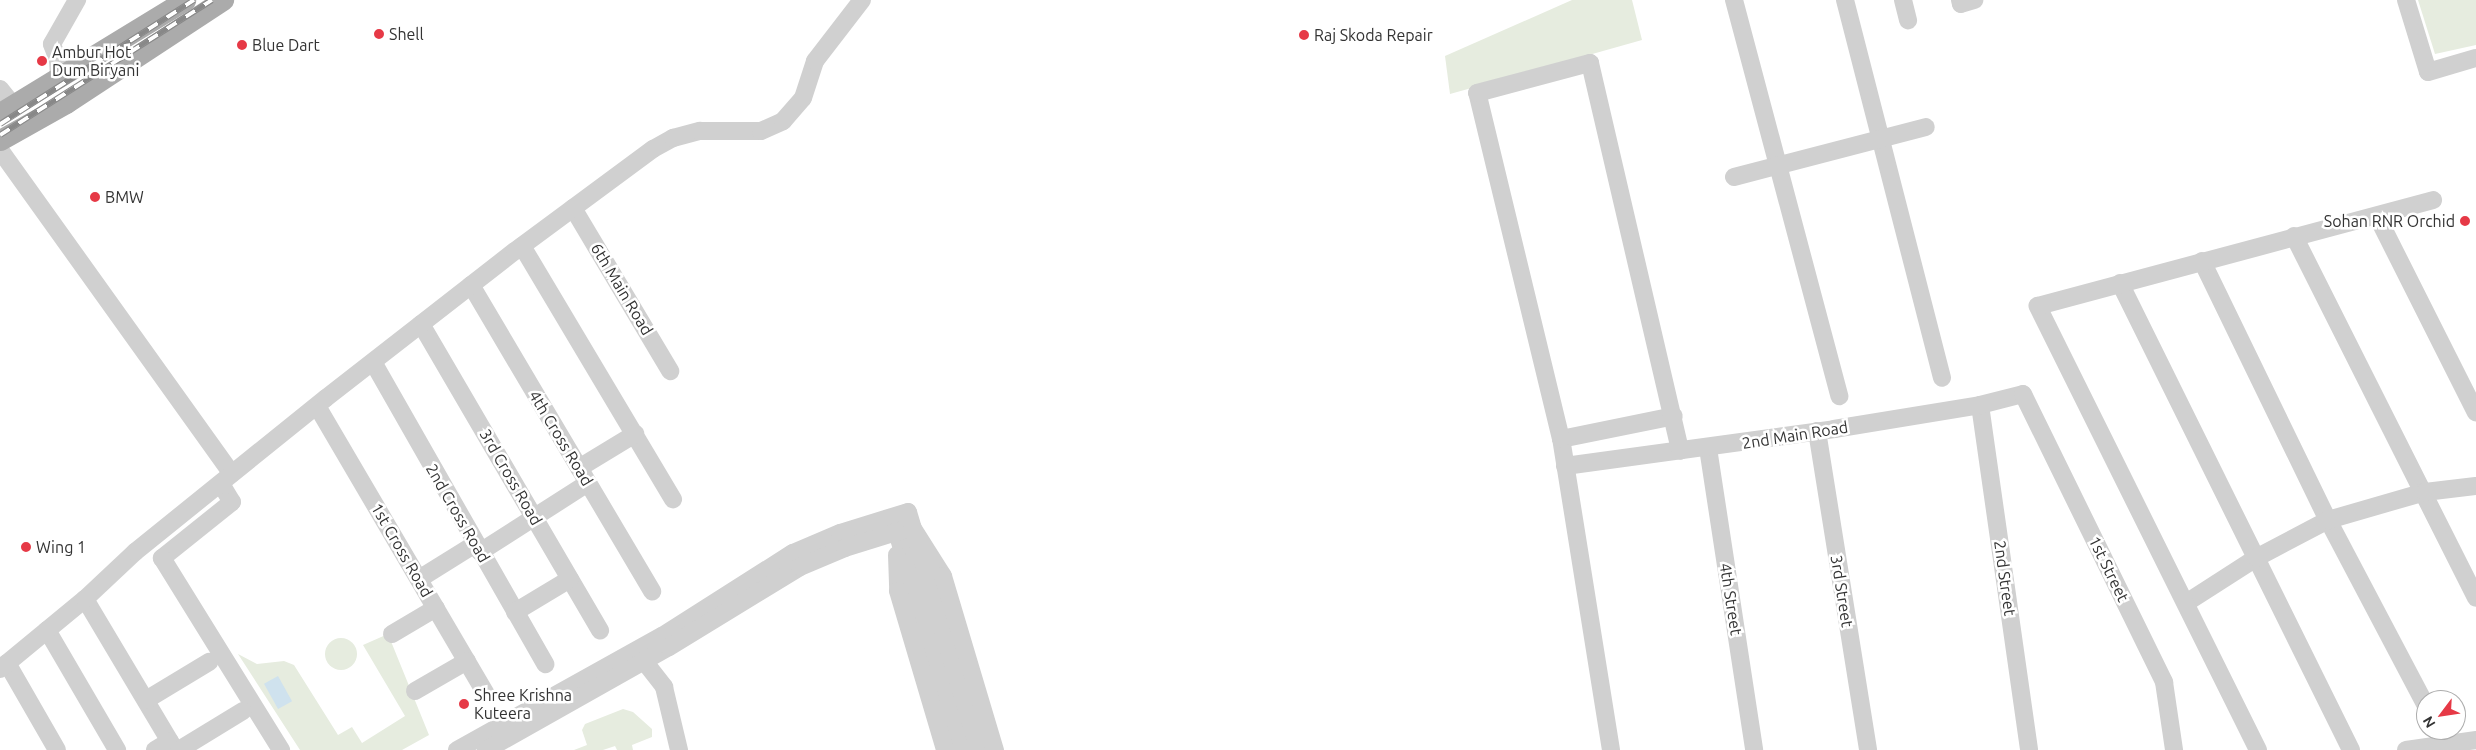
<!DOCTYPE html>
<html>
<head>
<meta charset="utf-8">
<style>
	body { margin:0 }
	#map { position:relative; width:2476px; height:750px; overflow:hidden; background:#fff; font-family:Ubuntu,sans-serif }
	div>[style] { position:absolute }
	.green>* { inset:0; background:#e6ecdf }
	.round { border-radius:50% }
	.water>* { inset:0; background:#cfe2ee; transform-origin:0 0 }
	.minor>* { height:18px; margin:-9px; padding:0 9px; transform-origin:9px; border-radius:9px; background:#d0d0d0 }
	.major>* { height:21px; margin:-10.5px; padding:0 10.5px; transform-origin:10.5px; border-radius:10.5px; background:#ababab }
	.rail>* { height:5.5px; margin-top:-2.75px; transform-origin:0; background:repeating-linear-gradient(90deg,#fff 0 11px,#888 0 22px); box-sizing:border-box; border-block:1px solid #888 }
	.dots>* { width:14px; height:14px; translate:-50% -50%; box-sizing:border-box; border:2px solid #fff; border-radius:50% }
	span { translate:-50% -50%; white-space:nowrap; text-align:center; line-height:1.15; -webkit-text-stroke:5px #fff; paint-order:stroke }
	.poi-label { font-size:16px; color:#333 }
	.left { translate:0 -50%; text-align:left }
	.right { translate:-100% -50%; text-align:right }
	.street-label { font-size:16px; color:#333 }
	.north { position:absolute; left:2416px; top:690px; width:50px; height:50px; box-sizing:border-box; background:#fff; border:1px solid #adadad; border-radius:50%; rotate:239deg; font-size:14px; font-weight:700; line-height:20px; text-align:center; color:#333 }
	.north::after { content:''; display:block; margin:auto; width:18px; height:22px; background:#e63946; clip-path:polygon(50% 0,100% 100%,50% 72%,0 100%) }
</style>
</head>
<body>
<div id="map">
	<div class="green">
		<i style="clip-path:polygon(1572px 0,1632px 0,1642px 40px,1450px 94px,1445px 56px)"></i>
		<i style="clip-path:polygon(2418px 0,2476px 0,2476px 45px,2435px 54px)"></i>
		<i style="clip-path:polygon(388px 634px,429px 735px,402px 750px,300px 750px,238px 654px,257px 664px,284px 661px,294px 665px,338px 735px,352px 727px,362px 743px,405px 716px,363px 645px)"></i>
		<i class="round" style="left:325px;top:638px;width:32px;height:32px"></i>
		<i style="clip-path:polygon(623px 709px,633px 712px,652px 729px,652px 737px,632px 745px,633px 750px,617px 750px,615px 746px,603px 750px,574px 750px,587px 745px,582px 730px,585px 724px)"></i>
	</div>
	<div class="water">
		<i style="left:278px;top:676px;width:29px;height:16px;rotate:61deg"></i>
	</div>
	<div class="minor">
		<i style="left:1734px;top:0;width:410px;rotate:75.1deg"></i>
		<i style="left:1845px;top:0;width:390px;rotate:75.6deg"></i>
		<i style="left:1903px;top:0;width:21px;rotate:76deg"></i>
		<i style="left:1960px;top:0;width:4px;rotate:76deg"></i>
		<i style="left:1961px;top:4px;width:14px;rotate:-17deg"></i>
		<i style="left:2406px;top:0;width:75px;rotate:73deg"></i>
		<i style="left:2428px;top:72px;width:50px;rotate:-16.3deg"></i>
		<i style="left:59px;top:78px;width:18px;rotate:-93deg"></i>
		<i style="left:58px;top:60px;width:17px;rotate:-111deg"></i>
		<i style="left:52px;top:44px;width:51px;rotate:-60.4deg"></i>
		<i style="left:0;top:89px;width:21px;rotate:51deg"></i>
		<i style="left:0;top:150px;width:398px;rotate:54.4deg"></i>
		<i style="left:1734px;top:177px;width:198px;rotate:-14.6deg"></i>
		<i style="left:573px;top:208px;width:190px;rotate:59.2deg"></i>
		<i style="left:2377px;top:216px;width:220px;rotate:63.3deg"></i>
		<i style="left:2294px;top:236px;width:405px;rotate:63.3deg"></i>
		<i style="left:522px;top:246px;width:295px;rotate:59.2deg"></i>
		<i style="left:2202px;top:261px;width:288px;rotate:64.1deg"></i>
		<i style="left:2328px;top:520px;width:210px;rotate:62.2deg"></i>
		<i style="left:2120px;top:283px;width:521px;rotate:63.68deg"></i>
		<i style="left:471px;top:285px;width:356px;rotate:59.4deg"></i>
		<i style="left:421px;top:324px;width:355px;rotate:59.7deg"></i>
		<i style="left:373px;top:362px;width:348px;rotate:60.3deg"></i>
		<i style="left:1980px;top:405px;width:348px;rotate:81.9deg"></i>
		<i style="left:317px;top:406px;width:334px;rotate:59.6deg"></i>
		<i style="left:1817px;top:431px;width:323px;rotate:80.9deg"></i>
		<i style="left:1561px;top:439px;width:115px;rotate:-11.5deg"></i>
		<i style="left:1708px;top:448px;width:305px;rotate:81.3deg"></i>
		<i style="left:1565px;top:466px;width:272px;rotate:-7.8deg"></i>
		<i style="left:1834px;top:429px;width:148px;rotate:-9.3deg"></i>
		<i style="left:1980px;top:405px;width:44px;rotate:-14.3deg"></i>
		<i style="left:2023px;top:394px;width:321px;rotate:63.9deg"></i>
		<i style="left:2164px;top:682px;width:69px;rotate:81.6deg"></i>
		<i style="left:579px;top:468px;width:66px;rotate:-31.3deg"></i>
		<i style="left:221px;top:484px;width:21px;rotate:59deg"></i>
		<i style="left:232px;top:502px;width:90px;rotate:141.3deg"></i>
		<i style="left:162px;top:558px;width:226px;rotate:58.2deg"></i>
		<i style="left:894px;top:522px;width:238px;rotate:73.4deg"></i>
		<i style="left:480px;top:552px;width:128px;rotate:-32.6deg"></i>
		<i style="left:897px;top:555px;width:36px;rotate:88deg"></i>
		<i style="left:898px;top:591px;width:166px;rotate:73.5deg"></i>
		<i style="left:419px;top:579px;width:66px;rotate:-32deg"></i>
		<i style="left:85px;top:599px;width:176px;rotate:59.2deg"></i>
		<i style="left:2186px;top:603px;width:83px;rotate:-32.7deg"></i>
		<i style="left:2256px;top:558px;width:81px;rotate:-27.8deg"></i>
		<i style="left:2328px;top:520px;width:101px;rotate:-16.1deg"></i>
		<i style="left:2425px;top:492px;width:51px;rotate:-6.7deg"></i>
		<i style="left:515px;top:612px;width:64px;rotate:-31deg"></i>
		<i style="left:47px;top:630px;width:139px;rotate:59.7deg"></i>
		<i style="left:392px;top:634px;width:51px;rotate:-30.6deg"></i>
		<i style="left:644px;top:661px;width:33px;rotate:52deg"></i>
		<i style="left:664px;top:687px;width:65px;rotate:76.6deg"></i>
		<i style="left:7px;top:663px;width:100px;rotate:60.1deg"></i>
		<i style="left:0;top:669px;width:110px;rotate:-39.5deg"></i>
		<i style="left:85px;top:599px;width:69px;rotate:-43.2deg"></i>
		<i style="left:135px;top:552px;width:245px;rotate:-38.9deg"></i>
		<i style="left:326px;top:398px;width:239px;rotate:-37.9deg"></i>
		<i style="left:515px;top:251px;width:172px;rotate:-36.5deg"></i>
		<i style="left:653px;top:149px;width:23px;rotate:-29deg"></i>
		<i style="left:673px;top:138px;width:28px;rotate:-15deg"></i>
		<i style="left:700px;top:131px;width:61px"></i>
		<i style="left:761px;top:131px;width:24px;rotate:-24deg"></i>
		<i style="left:783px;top:121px;width:30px;rotate:-49deg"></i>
		<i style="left:803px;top:98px;width:39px;rotate:-72deg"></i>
		<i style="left:815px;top:61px;width:77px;rotate:-52.4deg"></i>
		<i style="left:415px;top:691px;width:60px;rotate:-30deg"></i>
		<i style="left:146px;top:700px;width:74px;rotate:-31.1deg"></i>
		<i style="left:155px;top:750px;width:17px;rotate:-31deg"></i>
		<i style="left:179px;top:750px;width:75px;rotate:-31.4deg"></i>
		<i style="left:457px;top:750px;width:235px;rotate:-29.1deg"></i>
		<i style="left:662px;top:636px;width:155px;rotate:-32.4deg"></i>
		<i style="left:793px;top:553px;width:51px;rotate:-23.1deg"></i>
		<i style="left:840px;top:533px;width:71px;rotate:-17.2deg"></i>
		<i style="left:908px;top:512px;width:248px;rotate:73.4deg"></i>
		<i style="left:486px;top:750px;width:210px;rotate:-29.4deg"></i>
		<i style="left:669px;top:647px;width:153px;rotate:-31.4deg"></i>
		<i style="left:800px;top:567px;width:49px;rotate:-22.9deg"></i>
		<i style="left:845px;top:548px;width:70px;rotate:-17.4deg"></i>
		<i style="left:912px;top:527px;width:58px;rotate:57.7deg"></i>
		<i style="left:943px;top:576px;width:182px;rotate:73.4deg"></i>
		<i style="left:1611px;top:750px;width:315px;rotate:-99.1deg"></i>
		<i style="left:1561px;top:439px;width:356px;rotate:-103.6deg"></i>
		<i style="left:1477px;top:93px;width:117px;rotate:-14.9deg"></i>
		<i style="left:1590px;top:63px;width:398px;rotate:76.9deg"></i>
		<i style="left:2258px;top:750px;width:496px;rotate:-116.4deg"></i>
		<i style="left:2038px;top:306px;width:409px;rotate:-15deg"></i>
		<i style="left:2406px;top:750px;width:71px;rotate:-8.1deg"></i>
	</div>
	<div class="major">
		<i style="left:0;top:113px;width:217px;rotate:-31.4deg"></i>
		<i style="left:0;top:140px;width:76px;rotate:-29.3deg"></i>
		<i style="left:66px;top:103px;width:188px;rotate:-33.3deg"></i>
	</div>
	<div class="rail">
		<i style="left:0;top:124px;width:230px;rotate:-32.6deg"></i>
		<i style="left:0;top:135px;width:251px;rotate:-32.5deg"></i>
	</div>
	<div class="dots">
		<i style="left:379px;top:34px;background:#e63946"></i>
		<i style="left:1304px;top:35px;background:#e63946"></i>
		<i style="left:242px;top:45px;background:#e63946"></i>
		<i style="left:42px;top:61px;background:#e63946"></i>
		<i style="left:95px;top:197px;background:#e63946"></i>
		<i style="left:2465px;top:221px;background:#e63946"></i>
		<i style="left:26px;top:547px;background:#e63946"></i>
		<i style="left:464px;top:704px;background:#e63946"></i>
	</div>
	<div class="poi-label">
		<span class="left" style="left:389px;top:34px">Shell</span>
		<span class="left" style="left:1314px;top:35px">Raj Skoda Repair</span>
		<span class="left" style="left:252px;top:45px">Blue Dart</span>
		<span class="left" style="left:52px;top:61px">Ambur Hot<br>Dum Biryani</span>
		<span class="left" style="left:105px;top:197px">BMW</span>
		<span class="right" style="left:2455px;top:221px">Sohan RNR Orchid</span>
		<span class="left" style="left:36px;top:547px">Wing 1</span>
		<span class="left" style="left:474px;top:704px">Shree Krishna<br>Kuteera</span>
	</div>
	<div class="street-label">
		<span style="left:622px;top:289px;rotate:59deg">6th Main Road</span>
		<span style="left:1795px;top:435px;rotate:-9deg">2nd Main Road</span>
		<span style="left:561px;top:438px;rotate:59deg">4th Cross Road</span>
		<span style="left:511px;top:477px;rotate:60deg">3rd Cross Road</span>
		<span style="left:458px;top:513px;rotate:60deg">2nd Cross Road</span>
		<span style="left:402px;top:550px;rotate:60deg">1st Cross Road</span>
		<span style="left:2109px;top:569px;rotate:64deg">1st Street</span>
		<span style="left:2005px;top:578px;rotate:82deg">2nd Street</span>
		<span style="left:1842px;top:591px;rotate:81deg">3rd Street</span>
		<span style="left:1731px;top:599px;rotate:81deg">4th Street</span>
	</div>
	<div class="north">N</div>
</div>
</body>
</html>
